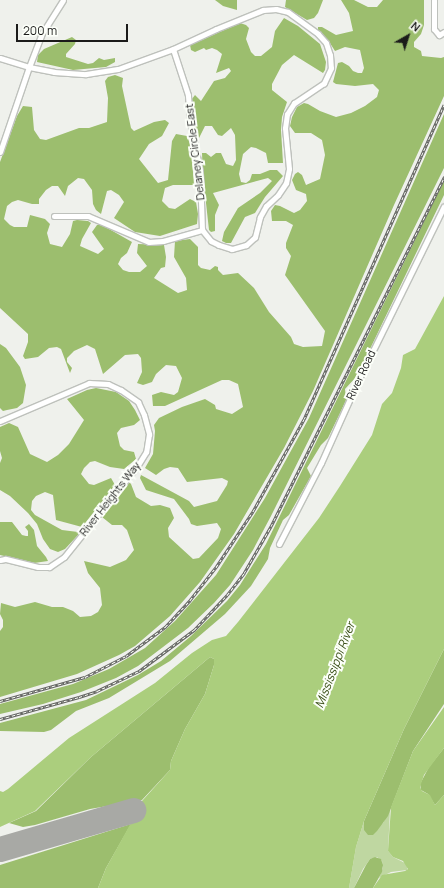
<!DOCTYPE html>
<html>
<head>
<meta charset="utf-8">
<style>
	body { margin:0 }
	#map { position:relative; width:444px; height:888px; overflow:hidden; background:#eff1ec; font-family:Manrope,sans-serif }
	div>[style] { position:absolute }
	.green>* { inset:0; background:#bfd7a1 }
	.forest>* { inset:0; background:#9cbe6e }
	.water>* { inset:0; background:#abce7d }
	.runway>* { height:25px; margin:-12.5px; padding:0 12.5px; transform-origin:12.5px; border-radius:12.5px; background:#a8a9a5 }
	.roads { filter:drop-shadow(1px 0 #bec1bc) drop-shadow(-1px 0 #bec1bc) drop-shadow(0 1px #bec1bc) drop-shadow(0 -1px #bec1bc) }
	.minor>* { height:5px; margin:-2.5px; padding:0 2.5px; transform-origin:2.5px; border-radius:2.5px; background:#fff }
	.rail>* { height:2.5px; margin-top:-1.25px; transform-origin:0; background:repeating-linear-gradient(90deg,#fcfff9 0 3px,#60615e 0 6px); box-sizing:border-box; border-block:1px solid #60615e }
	span { translate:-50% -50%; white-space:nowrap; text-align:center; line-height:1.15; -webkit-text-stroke:4px #fcfff9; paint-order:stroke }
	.street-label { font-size:11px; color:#1b1b1a }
	.water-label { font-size:12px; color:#374d14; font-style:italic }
	.north { position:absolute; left:388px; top:16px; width:40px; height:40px; -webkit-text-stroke:3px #fcfff9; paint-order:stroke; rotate:39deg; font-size:11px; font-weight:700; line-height:16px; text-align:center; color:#1b1b1a }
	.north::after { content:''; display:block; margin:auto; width:14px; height:18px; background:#1b1b1a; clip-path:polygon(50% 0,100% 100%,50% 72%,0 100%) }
	.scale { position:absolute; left:16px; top:24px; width:112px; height:18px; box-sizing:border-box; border:2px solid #1b1b1a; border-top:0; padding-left:5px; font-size:12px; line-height:14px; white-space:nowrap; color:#1b1b1a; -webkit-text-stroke:3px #fcfff9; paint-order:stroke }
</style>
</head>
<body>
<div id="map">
	<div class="green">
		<i style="clip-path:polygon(390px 810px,388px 851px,393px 857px,405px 863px,408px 866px,407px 870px,391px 872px,379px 878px,383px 868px,382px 861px,377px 857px,370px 859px,363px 869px,354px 888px,349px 888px,356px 847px,364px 821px,364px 830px,383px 823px)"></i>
	</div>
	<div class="forest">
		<i style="clip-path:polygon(215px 0,237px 0,237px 10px,223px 6px)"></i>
		<i style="clip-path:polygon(286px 0,323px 0,318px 13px,314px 18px,307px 20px,285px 7px)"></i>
		<i style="clip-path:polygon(341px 0,354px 0,368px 7px,377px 7px,383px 0,424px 0,424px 25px,421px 34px,414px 42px,414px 47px,421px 51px,422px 56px,441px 58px,444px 57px,444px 96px,394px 205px,313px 391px,284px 448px,234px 534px,200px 582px,170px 616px,135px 646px,119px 655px,77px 674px,0 697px,0 631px,3px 627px,3px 620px,0 614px,1px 603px,15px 607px,35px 602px,52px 607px,63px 607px,73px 611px,80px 617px,91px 616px,98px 612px,102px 605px,100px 588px,88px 573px,84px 561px,110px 567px,126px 560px,134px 550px,127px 530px,122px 525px,112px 525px,102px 517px,129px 482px,131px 484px,136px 497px,151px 506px,160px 505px,170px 508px,174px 518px,168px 528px,169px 537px,193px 559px,199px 558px,218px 538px,221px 529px,217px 523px,197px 526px,191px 524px,189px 519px,174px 499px,146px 490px,140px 478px,141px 475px,189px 501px,194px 507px,217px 501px,227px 485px,228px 481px,222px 478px,187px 482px,178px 468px,170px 467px,164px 469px,156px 475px,145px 468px,153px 454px,155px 431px,154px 425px,159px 418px,182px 407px,205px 399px,215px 405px,216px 409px,232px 414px,243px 407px,238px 384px,229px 380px,222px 380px,165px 406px,153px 406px,152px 395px,161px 392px,174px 395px,178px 392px,182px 378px,176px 366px,166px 365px,156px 374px,152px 382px,143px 385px,137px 383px,142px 372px,141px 358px,138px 354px,125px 355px,103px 374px,95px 349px,87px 345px,74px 351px,67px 358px,67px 362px,72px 368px,70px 373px,61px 349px,57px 347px,49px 348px,38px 357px,25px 359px,23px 356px,28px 342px,28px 334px,0 308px,0 162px,17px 116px,23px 106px,32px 107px,34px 130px,40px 139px,46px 140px,79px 128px,89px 128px,107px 122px,108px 98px,105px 81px,108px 77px,115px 75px,123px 78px,122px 86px,131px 128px,134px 131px,154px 122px,165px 120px,169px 123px,162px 136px,149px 144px,139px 159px,158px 183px,168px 180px,172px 141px,176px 134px,187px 136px,191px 147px,194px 185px,173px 185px,165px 188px,162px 201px,169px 208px,175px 209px,190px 199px,196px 202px,198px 214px,197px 224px,160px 236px,135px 232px,114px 218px,124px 202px,119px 195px,111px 190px,107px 191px,101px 214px,96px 210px,93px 204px,92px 190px,84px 179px,78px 178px,68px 186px,65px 196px,58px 186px,52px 186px,46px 190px,39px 199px,39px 204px,32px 204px,18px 200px,12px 202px,7px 206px,4px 219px,10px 225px,14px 227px,27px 227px,30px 215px,45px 219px,50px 224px,47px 233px,50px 244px,62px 247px,70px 234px,73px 221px,77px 220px,88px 221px,91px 223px,82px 239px,80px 246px,98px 254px,104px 249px,92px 232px,97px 225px,102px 225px,132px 242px,127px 253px,121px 258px,118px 264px,123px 270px,129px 272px,140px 272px,147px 266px,137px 253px,138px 244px,164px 245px,166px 257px,165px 267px,161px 268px,154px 278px,178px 293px,187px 290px,186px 278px,174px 257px,175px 241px,190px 239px,198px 247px,198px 265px,201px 268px,210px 270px,215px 266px,218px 267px,218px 270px,223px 275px,238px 273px,254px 288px,269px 312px,291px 337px,294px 344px,303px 347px,322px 346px,325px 331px,285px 275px,291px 256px,286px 248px,286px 243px,293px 225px,286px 221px,272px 221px,271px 211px,275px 205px,280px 206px,294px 213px,300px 210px,307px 201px,306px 194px,296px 190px,292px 180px,295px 174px,298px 172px,302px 175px,306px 185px,320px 179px,325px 155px,322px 140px,311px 133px,295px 133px,290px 126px,292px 117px,297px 107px,304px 103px,308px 104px,320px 111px,336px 117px,351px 113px,365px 106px,377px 97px,379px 90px,373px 84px,355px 86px,336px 84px,333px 82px,338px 63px,342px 62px,349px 66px,353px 71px,358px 73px,362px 73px,364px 68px,360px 50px,345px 47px,335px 51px,328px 40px,318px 30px,318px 27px,322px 27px,336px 35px,353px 31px,349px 13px)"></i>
		<i style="clip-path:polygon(284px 18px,298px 26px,320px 44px,326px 62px,325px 70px,323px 73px,294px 55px,282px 65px,272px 84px,272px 90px,287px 102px,282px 117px,281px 130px,283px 163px,268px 163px,266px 153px,256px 148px,251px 147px,243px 154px,239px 174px,241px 182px,246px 183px,250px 180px,252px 174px,260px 174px,270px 170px,277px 170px,283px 176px,265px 197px,255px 213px,245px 217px,231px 243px,226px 243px,222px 241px,224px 232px,238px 208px,260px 193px,272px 181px,268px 178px,213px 193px,219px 205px,215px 215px,215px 231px,211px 232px,209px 230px,203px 176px,202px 153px,206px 153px,211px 157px,216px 153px,221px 153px,226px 164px,233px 166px,236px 160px,235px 135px,231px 128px,222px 136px,218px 135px,212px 126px,205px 126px,199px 138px,197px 136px,192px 99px,195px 95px,201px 101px,214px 81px,225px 78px,231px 71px,229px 68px,216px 73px,222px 54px,217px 50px,212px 48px,206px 50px,204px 48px,195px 52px,191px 50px,190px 45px,240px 23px,246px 25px,249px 28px,246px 39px,251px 52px,255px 56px,261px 56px,272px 47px,275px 31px)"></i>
		<i style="clip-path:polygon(72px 37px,76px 40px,75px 44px,66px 54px,66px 57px,88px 64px,93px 63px,99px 58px,104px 60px,115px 58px,115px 62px,106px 67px,73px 70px,37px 62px,38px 55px,44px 49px)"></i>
		<i style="clip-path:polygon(444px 114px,444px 168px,271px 516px,253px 550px,230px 585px,214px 603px,188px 628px,138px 666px,116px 678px,81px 692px,43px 704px,0 714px,0 704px,73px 684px,109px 669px,145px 648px,175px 621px,216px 575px,265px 498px,309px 418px)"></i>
		<i style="clip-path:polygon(444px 181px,444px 195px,357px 376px,345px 389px,346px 400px,341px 411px,328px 438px,321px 445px,307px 468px,311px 476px,289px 515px,283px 520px,270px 548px,268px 559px,251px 586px,225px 614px,170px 661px,109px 698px,76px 711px,51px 730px,44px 732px,0 731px,0 723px,86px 700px,138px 675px,161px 661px,191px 636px,227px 601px,240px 585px,266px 544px)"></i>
		<i style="clip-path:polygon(0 344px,6px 348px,20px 367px,26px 385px,23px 403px,17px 408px,7px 410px,3px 411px,0 408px)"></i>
		<i style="clip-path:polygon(96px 388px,116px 392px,129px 401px,135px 410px,140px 420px,134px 425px,121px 428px,117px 433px,120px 446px,124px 450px,134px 452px,136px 459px,124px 469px,110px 467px,95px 461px,90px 462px,84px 468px,81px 474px,89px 484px,94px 485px,111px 478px,115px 485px,82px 527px,56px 520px,53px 495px,45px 492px,36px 496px,32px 501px,31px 510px,35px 515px,62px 530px,78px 532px,78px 535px,65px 549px,58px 552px,50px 549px,43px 539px,37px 524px,28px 513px,10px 496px,0 490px,0 463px,2px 458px,0 451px,0 427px,9px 423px,18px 427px,30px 454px,47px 462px,58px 455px,69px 444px,84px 420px,67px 399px,87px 390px)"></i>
		<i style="clip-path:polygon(0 522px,12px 522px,22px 535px,26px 536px,28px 536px,28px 531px,25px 527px,29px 524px,34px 530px,37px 546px,46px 557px,48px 561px,34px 563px,0 555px)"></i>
		<i style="clip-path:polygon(444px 649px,444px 704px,413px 751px,388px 816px,377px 831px,373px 835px,368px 835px,364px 830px,364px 821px,404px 729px)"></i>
		<i style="clip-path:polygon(210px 657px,214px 659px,214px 665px,205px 694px,185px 729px,171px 761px,170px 770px,142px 800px,90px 809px,35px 825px,23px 827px,9px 823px,36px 811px,91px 757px)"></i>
		<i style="clip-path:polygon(444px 748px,444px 795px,435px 805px,428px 794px,421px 790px,420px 784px,429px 767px)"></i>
		<i style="clip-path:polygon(131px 824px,106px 868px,98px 888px,0 888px,0 865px)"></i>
		<i style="clip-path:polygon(375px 857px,381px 859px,383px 865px,382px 872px,373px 888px,354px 888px,366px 865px,370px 859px)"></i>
	</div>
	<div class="water">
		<i style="clip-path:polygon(444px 296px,444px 649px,404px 729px,364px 821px,356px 847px,349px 888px,98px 888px,106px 868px,132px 821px,142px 801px,170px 770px,171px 761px,185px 729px,205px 694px,214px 665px,214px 659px,210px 657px,91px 757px,35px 811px,0 827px,0 791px,3px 792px,8px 789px,69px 738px,155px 683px,192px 653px,212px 640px,226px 636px,238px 622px,319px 518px,340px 486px,372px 435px,382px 404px,392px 393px,401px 368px,403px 355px,415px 349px)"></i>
		<i style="clip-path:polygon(444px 707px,444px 748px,424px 775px,420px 787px,422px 791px,430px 795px,435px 805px,444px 795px,444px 888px,373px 888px,382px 875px,405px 871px,408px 869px,403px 861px,393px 857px,388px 851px,391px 807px,413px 751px)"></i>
	</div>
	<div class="runway">
		<i style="left:0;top:849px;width:139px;rotate:-16.3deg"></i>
	</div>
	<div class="roads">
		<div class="minor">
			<i style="left:434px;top:0;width:29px;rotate:90deg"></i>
			<i style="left:434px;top:29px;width:8px;rotate:50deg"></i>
			<i style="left:439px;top:35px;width:6px;rotate:-31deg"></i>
			<i style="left:0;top:58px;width:30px;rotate:17deg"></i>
			<i style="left:29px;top:67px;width:25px;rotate:11deg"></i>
			<i style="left:54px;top:72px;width:32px;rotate:4deg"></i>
			<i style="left:86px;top:74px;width:32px;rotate:-9deg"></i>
			<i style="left:118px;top:69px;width:59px;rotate:-20deg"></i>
			<i style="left:173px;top:49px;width:47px;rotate:-24.9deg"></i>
			<i style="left:216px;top:29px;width:51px;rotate:-22deg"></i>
			<i style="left:263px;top:10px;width:13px;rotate:-4deg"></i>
			<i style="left:276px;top:9px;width:12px;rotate:14deg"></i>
			<i style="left:288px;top:12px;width:37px;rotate:36deg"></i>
			<i style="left:318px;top:34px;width:12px;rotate:48deg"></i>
			<i style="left:326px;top:43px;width:13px;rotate:72deg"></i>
			<i style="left:330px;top:55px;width:13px;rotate:86deg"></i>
			<i style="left:331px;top:68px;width:17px;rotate:115deg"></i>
			<i style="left:324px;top:83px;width:36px;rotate:146deg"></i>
			<i style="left:294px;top:103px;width:13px;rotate:122deg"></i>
			<i style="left:287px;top:114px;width:14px;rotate:98deg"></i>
			<i style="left:285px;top:128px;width:41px;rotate:84.4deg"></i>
			<i style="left:289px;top:169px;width:14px;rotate:102deg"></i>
			<i style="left:286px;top:183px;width:14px;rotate:124deg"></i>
			<i style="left:278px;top:195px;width:16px;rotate:137deg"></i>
			<i style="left:266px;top:206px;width:13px;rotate:119deg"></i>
			<i style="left:260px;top:217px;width:21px;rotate:104deg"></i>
			<i style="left:255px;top:237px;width:12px;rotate:138deg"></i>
			<i style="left:246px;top:245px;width:15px;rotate:164deg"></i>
			<i style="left:232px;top:249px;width:14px;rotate:-163deg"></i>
			<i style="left:219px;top:245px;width:9px;rotate:-153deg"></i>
			<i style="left:211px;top:241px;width:14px;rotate:-129deg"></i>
			<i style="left:202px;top:230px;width:58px;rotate:-92deg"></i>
			<i style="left:200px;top:172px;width:54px;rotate:-100.7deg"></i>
			<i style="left:190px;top:119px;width:24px;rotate:-95deg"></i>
			<i style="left:188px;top:95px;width:48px;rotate:-108.1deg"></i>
			<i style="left:0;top:152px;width:90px;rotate:-71.2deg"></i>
			<i style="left:29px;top:67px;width:34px;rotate:-69deg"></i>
			<i style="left:41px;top:35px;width:41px;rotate:-57.8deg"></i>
			<i style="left:54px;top:216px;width:34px"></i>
			<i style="left:88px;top:216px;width:66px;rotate:23.1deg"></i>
			<i style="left:149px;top:242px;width:14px;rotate:-4deg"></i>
			<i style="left:163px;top:241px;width:41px;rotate:-15.8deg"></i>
			<i style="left:0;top:421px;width:97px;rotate:-23.1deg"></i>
			<i style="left:89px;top:383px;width:19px;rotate:3deg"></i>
			<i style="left:108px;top:384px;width:14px;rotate:25deg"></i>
			<i style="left:121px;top:390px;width:21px;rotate:35deg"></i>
			<i style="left:138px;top:402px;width:14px;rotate:65deg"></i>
			<i style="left:144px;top:415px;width:20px;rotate:75deg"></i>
			<i style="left:149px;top:434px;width:18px;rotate:99deg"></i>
			<i style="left:146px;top:452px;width:15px;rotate:122deg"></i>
			<i style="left:138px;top:465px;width:118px;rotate:128.8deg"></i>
			<i style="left:64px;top:557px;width:18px;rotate:146deg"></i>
			<i style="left:49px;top:567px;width:11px;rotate:180deg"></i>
			<i style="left:38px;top:567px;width:34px;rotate:-166deg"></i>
			<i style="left:5px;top:559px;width:5px;rotate:169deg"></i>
			<i style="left:279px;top:544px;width:91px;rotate:-62.6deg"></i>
			<i style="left:321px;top:463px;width:85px;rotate:-65.8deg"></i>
			<i style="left:356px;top:385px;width:199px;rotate:-63.8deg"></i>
		</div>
	</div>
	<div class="rail">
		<i style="left:0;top:701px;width:88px;rotate:-15.8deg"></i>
		<i style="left:85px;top:677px;width:46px;rotate:-27.1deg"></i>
		<i style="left:126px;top:656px;width:49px;rotate:-36.6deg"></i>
		<i style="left:165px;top:627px;width:37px;rotate:-47deg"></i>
		<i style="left:190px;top:600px;width:42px;rotate:-51.8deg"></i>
		<i style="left:216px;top:567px;width:67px;rotate:-56.5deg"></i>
		<i style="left:253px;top:511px;width:105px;rotate:-61deg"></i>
		<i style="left:304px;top:419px;width:344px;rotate:-66deg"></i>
		<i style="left:0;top:719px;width:82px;rotate:-15.6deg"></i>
		<i style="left:79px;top:697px;width:19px;rotate:-18deg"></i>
		<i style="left:97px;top:691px;width:47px;rotate:-25.5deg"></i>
		<i style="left:139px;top:671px;width:69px;rotate:-36.7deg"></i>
		<i style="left:194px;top:630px;width:48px;rotate:-46.7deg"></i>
		<i style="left:227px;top:595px;width:28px;rotate:-52deg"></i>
		<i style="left:244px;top:573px;width:54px;rotate:-60.1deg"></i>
		<i style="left:271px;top:526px;width:390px;rotate:-63.6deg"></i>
	</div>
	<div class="street-label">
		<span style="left:195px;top:152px;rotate:-97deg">Delaney Circle East</span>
		<span style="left:361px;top:375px;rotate:-65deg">River Road</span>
		<span style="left:110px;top:499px;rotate:-52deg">River Heights Way</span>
	</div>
	<div class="water-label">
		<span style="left:335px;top:665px;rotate:-69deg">Mississippi River</span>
	</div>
	<div class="north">N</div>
	<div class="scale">200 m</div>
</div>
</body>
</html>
